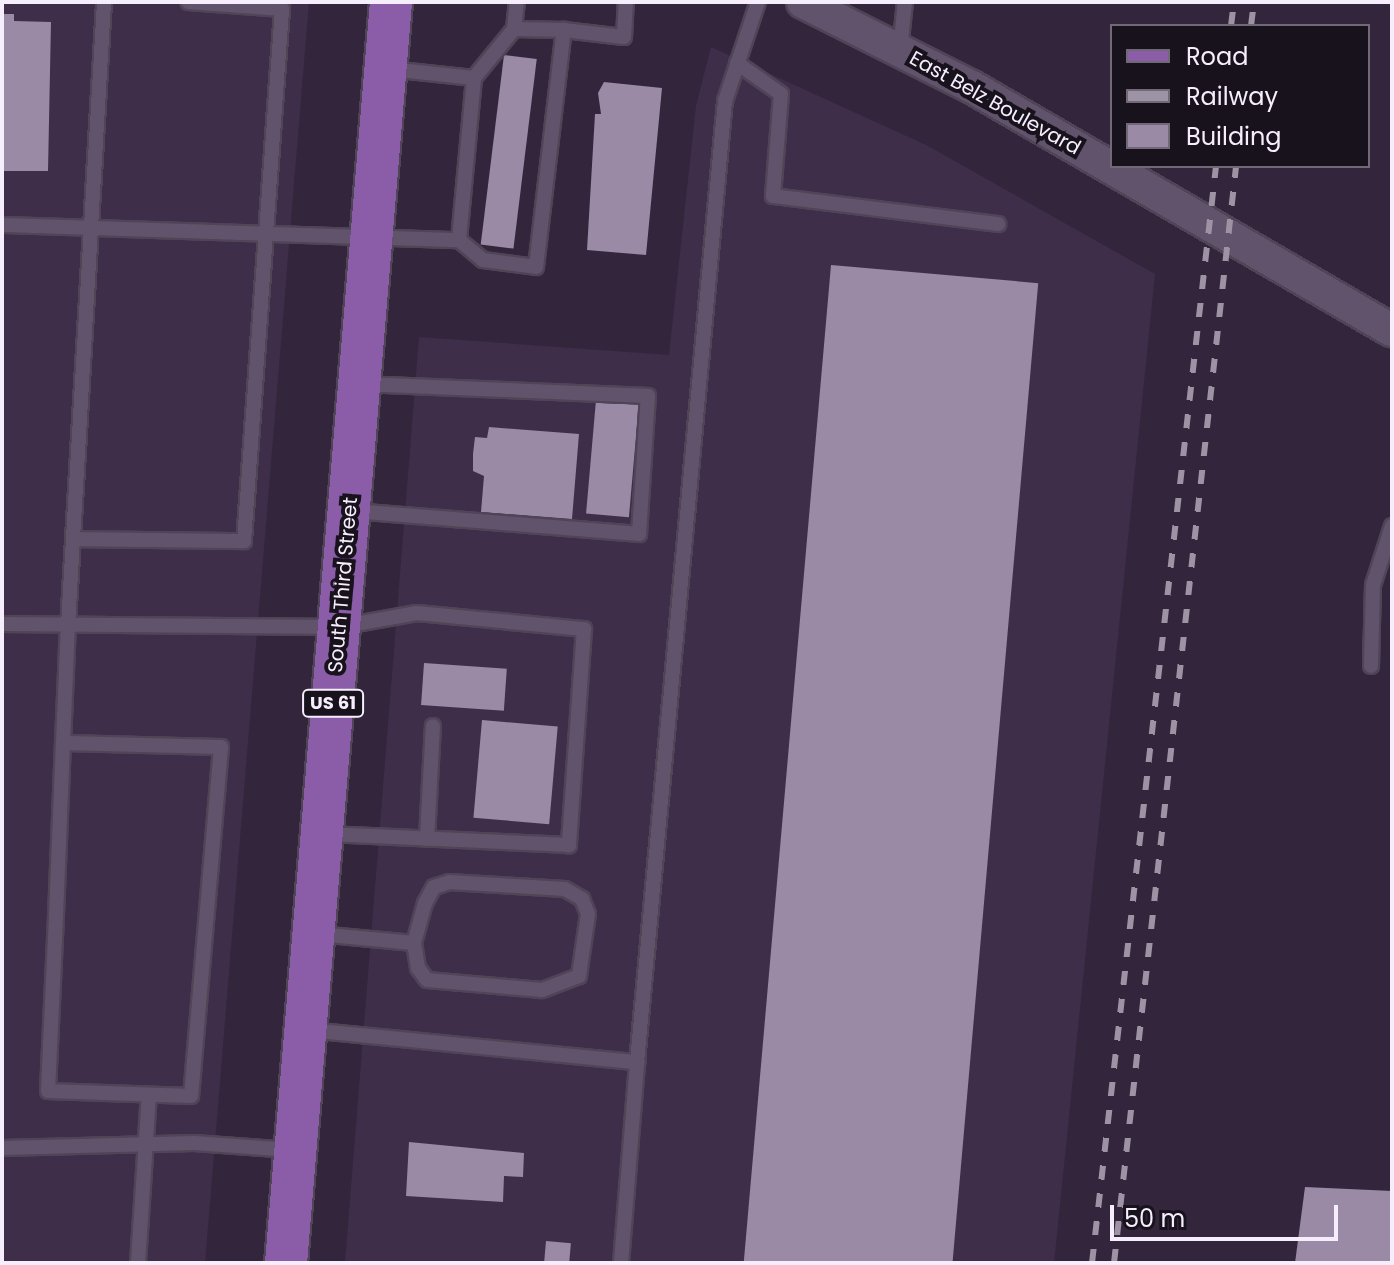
<!DOCTYPE html>
<html>
<head>
<meta charset="utf-8">
<style>
	body { margin:0 }
	#map { position:relative; width:1394px; height:1265px; overflow:hidden; background:#33263c; font-family:Poppins,sans-serif }
	div>[style] { position:absolute }
	.built>* { inset:0; background:#3f2e4a }
	.building>* { inset:0; background:#9a8aa5; transform-origin:0 0 }
	.roads { filter:drop-shadow(2px 0 #504457) drop-shadow(-2px 0 #504457) drop-shadow(0 2px #504457) drop-shadow(0 -2px #504457) }
	.service>* { height:14px; margin:-7px; padding:0 7px; transform-origin:7px; border-radius:7px; background:#62536c }
	.tertiary>* { height:32px; margin:-16px; padding:0 16px; transform-origin:16px; border-radius:16px; background:#62536c }
	.primary>* { height:42px; margin:-21px; padding:0 21px; transform-origin:21px; border-radius:21px; background:#8b5ca7 }
	.rail>* { height:6px; margin-top:-3px; transform-origin:0; background:repeating-linear-gradient(90deg,#9e93a5 0 14px,transparent 0 28px) }
	span { translate:-50% -50%; white-space:nowrap; text-align:center; line-height:1.15; -webkit-text-stroke:8px #18121c; paint-order:stroke }
	.shield-label span { padding:2px 6px; background:#18121c; border:2px solid; border-radius:6px; -webkit-text-stroke-width:0 }
	.shield-label { font-size:18px; color:#f7eefd; font-weight:700 }
	.street-label { font-size:20px; color:#f7eefd }
	.frame { position:absolute; inset:0; border:4px solid #f7eefd; pointer-events:none }
	.legend { position:absolute; left:1110px; top:24px; width:260px; height:144px; box-sizing:border-box; background:#18121c; border:2px solid #716a76; margin:0; padding:10px 14px; list-style:none; font-size:24px; color:#f7eefd }
	.legend li { display:flex; align-items:center; gap:16px; height:40px }
	.legend b { width:40px; border:2px solid #716a76 }
	.scale { position:absolute; left:1110px; top:1205px; width:228px; height:36px; box-sizing:border-box; border:4px solid #f7eefd; border-top:0; padding-left:10px; font-size:24px; line-height:28px; white-space:nowrap; color:#f7eefd; -webkit-text-stroke:6px #18121c; paint-order:stroke }
</style>
</head>
<body>
<div id="map">
	<div class="built">
		<i style="clip-path:polygon(2px 2px,309px 2px,205px 1263px,2px 1263px)"></i>
		<i style="clip-path:polygon(711px 47px,926px 145px,1155px 274px,1054px 1263px,345px 1263px,419px 337px,669px 355px,696px 106px)"></i>
	</div>
	<div class="building">
		<i style="clip-path:polygon(4px 14px,14px 14px,14px 21px,51px 22px,48px 171px,2px 171px)"></i>
		<i style="left:504px;top:55px;width:33px;height:191px;rotate:7deg"></i>
		<i style="clip-path:polygon(604px 82px,662px 88px,646px 255px,587px 250px,595px 114px,601px 114px,598px 93px)"></i>
		<i style="left:831px;top:265px;width:208px;height:1003px;rotate:5deg"></i>
		<i style="left:596px;top:400px;width:43px;height:114px;rotate:5deg"></i>
		<i style="clip-path:polygon(489px 427px,579px 434px,572px 519px,481px 512px,484px 476px,473px 471px,473px 454px,475px 437px,487px 438px)"></i>
		<i style="left:424px;top:663px;width:83px;height:42px;rotate:4deg"></i>
		<i style="left:482px;top:720px;width:76px;height:98px;rotate:5deg"></i>
		<i style="clip-path:polygon(409px 1142px,524px 1153px,523px 1177px,504px 1176px,503px 1202px,406px 1196px)"></i>
		<i style="clip-path:polygon(1305px 1187px,1392px 1191px,1392px 1263px,1295px 1263px)"></i>
		<i style="left:546px;top:1241px;width:25px;height:22px;rotate:5deg"></i>
	</div>
	<div class="roads">
		<div class="service">
			<i style="left:514px;top:29px;width:50px;rotate:1.1deg"></i>
			<i style="left:900px;top:50px;width:48px;rotate:-84.1deg"></i>
			<i style="left:737px;top:63px;width:54px;rotate:35.2deg"></i>
			<i style="left:781px;top:94px;width:102px;rotate:94.5deg"></i>
			<i style="left:773px;top:196px;width:227px;rotate:7.1deg"></i>
			<i style="left:390px;top:69px;width:84px;rotate:6.1deg"></i>
			<i style="left:474px;top:78px;width:163px;rotate:95.3deg"></i>
			<i style="left:474px;top:78px;width:63px;rotate:-50.8deg"></i>
			<i style="left:514px;top:29px;width:27px;rotate:-84deg"></i>
			<i style="left:2px;top:225px;width:457px;rotate:1.9deg"></i>
			<i style="left:459px;top:240px;width:31px;rotate:40deg"></i>
			<i style="left:483px;top:260px;width:53px;rotate:7.5deg"></i>
			<i style="left:536px;top:267px;width:239px;rotate:-83.3deg"></i>
			<i style="left:564px;top:30px;width:60px;rotate:6.7deg"></i>
			<i style="left:624px;top:37px;width:35px;rotate:-87deg"></i>
			<i style="left:354px;top:511px;width:286px;rotate:4.6deg"></i>
			<i style="left:639px;top:534px;width:138px;rotate:-86.3deg"></i>
			<i style="left:648px;top:396px;width:286px;rotate:-177.6deg"></i>
			<i style="left:73px;top:539px;width:171px;rotate:0.7deg"></i>
			<i style="left:244px;top:541px;width:533px;rotate:-85.91deg"></i>
			<i style="left:282px;top:9px;width:94px;rotate:-175.7deg"></i>
			<i style="left:2px;top:624px;width:337px;rotate:0.5deg"></i>
			<i style="left:339px;top:627px;width:79px;rotate:-10.2deg"></i>
			<i style="left:417px;top:613px;width:168px;rotate:5.5deg"></i>
			<i style="left:584px;top:629px;width:217px;rotate:94deg"></i>
			<i style="left:569px;top:845px;width:242px;rotate:-177.4deg"></i>
			<i style="left:1371px;top:666px;width:81px;rotate:-88.6deg"></i>
			<i style="left:1373px;top:585px;width:62px;rotate:-72.1deg"></i>
			<i style="left:63px;top:743px;width:158px;rotate:1.5deg"></i>
			<i style="left:221px;top:747px;width:350px;rotate:94.9deg"></i>
			<i style="left:191px;top:1096px;width:143px;rotate:-178deg"></i>
			<i style="left:48px;top:1091px;width:87px;rotate:-87.4deg"></i>
			<i style="left:52px;top:1004px;width:88px;rotate:-87.4deg"></i>
			<i style="left:56px;top:916px;width:173px;rotate:-87.7deg"></i>
			<i style="left:63px;top:743px;width:118px;rotate:-87.6deg"></i>
			<i style="left:68px;top:625px;width:624px;rotate:-86.69deg"></i>
			<i style="left:427px;top:839px;width:113px;rotate:-87deg"></i>
			<i style="left:449px;top:882px;width:116px;rotate:3.5deg"></i>
			<i style="left:565px;top:889px;width:20px;rotate:30deg"></i>
			<i style="left:582px;top:899px;width:16px;rotate:68deg"></i>
			<i style="left:588px;top:914px;width:63px;rotate:98.3deg"></i>
			<i style="left:579px;top:976px;width:40px;rotate:159deg"></i>
			<i style="left:542px;top:990px;width:115px;rotate:-175deg"></i>
			<i style="left:427px;top:980px;width:15px;rotate:-127deg"></i>
			<i style="left:418px;top:968px;width:25px;rotate:-99deg"></i>
			<i style="left:414px;top:943px;width:41px;rotate:-74.6deg"></i>
			<i style="left:425px;top:903px;width:18px;rotate:-61deg"></i>
			<i style="left:434px;top:887px;width:16px;rotate:-18deg"></i>
			<i style="left:318px;top:934px;width:96px;rotate:5.4deg"></i>
			<i style="left:308px;top:1030px;width:331px;rotate:5.6deg"></i>
			<i style="left:637px;top:1062px;width:965px;rotate:-84.77deg"></i>
			<i style="left:725px;top:101px;width:104px;rotate:-71.6deg"></i>
			<i style="left:2px;top:1148px;width:192px;rotate:-1.5deg"></i>
			<i style="left:194px;top:1143px;width:97px;rotate:4.1deg"></i>
			<i style="left:138px;top:1263px;width:168px;rotate:-86.3deg"></i>
			<i style="left:621px;top:1263px;width:202px;rotate:-85.4deg"></i>
		</div>
		<div class="tertiary">
			<i style="left:803px;top:2px;width:189px;rotate:26.7deg"></i>
			<i style="left:972px;top:87px;width:485px;rotate:30.1deg"></i>
		</div>
		<div class="primary">
			<i style="left:286px;top:1263px;width:1265px;rotate:-85.24deg"></i>
		</div>
	</div>
	<div class="rail">
		<i style="left:1231px;top:26px;width:24px;rotate:-83deg"></i>
		<i style="left:1251px;top:26px;width:24px;rotate:-83deg"></i>
		<i style="left:1092px;top:1263px;width:1104px;rotate:-83.55deg"></i>
		<i style="left:1114px;top:1263px;width:1104px;rotate:-83.65deg"></i>
	</div>
	<div class="shield-label">
		<span style="left:333px;top:703px">US 61</span>
	</div>
	<div class="street-label">
		<span style="left:995px;top:103px;rotate:29deg">East Belz Boulevard</span>
		<span style="left:343px;top:585px;rotate:-85deg">South Third Street</span>
	</div>
	<div class="frame"></div>
	<ul class="legend">
	<li><b style="height:10px;background:#8b5ca7"></b>Road</li>
	<li><b style="height:10px;background:#9e93a5"></b>Railway</li>
	<li><b style="height:22px;background:#9a8aa5"></b>Building</li>
	</ul>
	<div class="scale">50 m</div>
</div>
</body>
</html>
